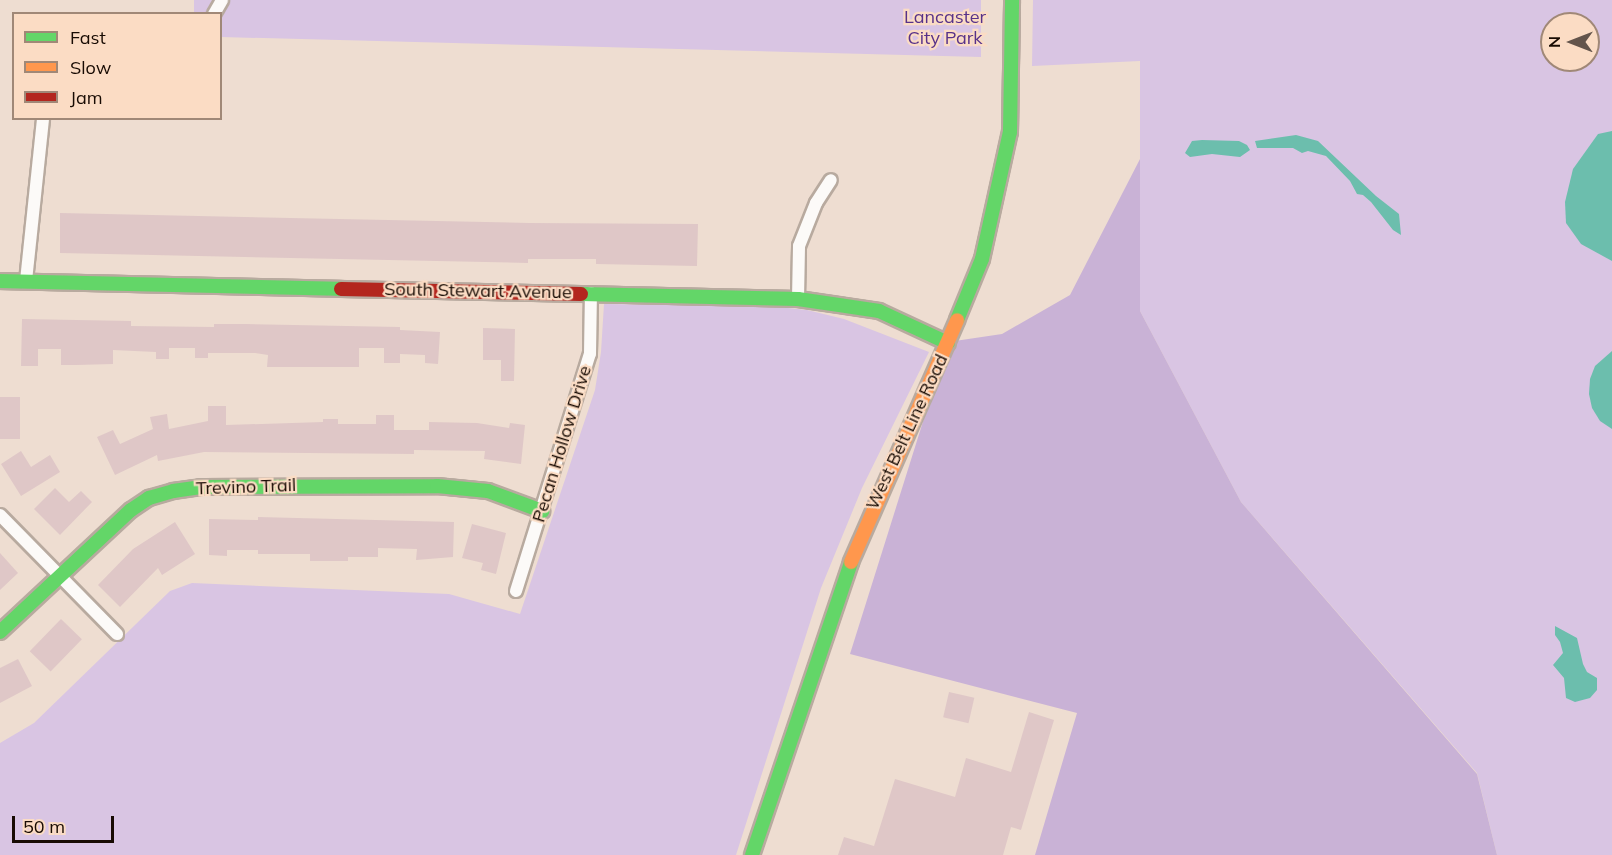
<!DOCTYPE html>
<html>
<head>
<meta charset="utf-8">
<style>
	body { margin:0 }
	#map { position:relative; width:1612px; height:855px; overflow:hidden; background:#eeddd1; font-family:Mulish,sans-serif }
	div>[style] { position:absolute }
	.green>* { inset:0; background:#d9c5e3 }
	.forest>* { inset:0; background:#c9b2d6 }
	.water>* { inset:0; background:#6cbead }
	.building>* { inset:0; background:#dfc7c7; transform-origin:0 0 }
	.roads { filter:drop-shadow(2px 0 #b8aa9f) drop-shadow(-2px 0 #b8aa9f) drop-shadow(0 2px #b8aa9f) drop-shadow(0 -2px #b8aa9f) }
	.street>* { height:12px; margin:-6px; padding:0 6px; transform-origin:6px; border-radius:6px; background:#fcfaf8 }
	.fast>* { height:14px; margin:-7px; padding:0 7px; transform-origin:7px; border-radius:7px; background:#63d668 }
	.slow>* { height:14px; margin:-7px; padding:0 7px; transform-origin:7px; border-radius:7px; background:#ff974d }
	.jam>* { height:14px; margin:-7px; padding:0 7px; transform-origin:7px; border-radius:7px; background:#b3261e }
	span { translate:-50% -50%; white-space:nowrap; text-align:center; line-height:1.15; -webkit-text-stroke:4.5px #fbdcc4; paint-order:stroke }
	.park-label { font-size:18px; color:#573189 }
	.street-label { font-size:18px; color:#180b03 }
	.legend { position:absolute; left:12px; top:12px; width:210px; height:108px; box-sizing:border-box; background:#fbdcc4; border:2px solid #a08877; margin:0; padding:8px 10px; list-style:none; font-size:18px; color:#180b03 }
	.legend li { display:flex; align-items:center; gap:12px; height:30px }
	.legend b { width:30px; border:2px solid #a08877 }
	.north { position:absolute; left:1540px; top:12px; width:60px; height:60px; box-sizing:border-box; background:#fbdcc4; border:2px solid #a08877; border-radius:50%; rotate:270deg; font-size:16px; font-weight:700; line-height:24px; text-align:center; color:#180b03 }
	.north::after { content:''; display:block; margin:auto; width:21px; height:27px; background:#63544b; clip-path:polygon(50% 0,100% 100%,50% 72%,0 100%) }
	.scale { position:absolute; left:12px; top:816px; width:102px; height:27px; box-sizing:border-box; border:3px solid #180b03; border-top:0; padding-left:8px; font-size:18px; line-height:21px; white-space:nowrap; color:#180b03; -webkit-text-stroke:4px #fbdcc4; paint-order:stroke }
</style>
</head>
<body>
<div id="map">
	<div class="green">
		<i style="clip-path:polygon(194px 0,981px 0,981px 57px,221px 37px,220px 14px,194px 14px)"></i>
		<i style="clip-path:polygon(evenodd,1033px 0,1612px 0,1612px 855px,1497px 855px,1477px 773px,1241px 502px,1140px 311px,1140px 61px,1032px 66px,1033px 0,1552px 24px,1588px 24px,1588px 60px,1552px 60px,1552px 24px)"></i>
		<i style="clip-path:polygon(604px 304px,769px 306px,807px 310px,844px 319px,929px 352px,862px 488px,821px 588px,736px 855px,0 855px,0 743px,34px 723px,170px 591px,192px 583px,449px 594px,520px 614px,595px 390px,601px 352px)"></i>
	</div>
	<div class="forest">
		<i style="clip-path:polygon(1140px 159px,1140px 311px,1241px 502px,1477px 774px,1497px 855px,1035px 855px,1077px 713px,850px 654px,948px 342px,1002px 334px,1070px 295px)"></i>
	</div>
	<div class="water">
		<i style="clip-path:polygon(1612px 131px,1612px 261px,1581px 244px,1566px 223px,1565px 202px,1573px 169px,1598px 134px)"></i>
		<i style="clip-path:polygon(1296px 135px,1318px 141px,1376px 196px,1399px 214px,1401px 235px,1393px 230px,1371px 202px,1363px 195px,1357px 194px,1350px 181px,1326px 156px,1308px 151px,1302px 153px,1293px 148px,1257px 148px,1255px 141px)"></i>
		<i style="clip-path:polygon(1202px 140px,1239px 141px,1247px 145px,1250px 150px,1240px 157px,1212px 154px,1190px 157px,1185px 153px,1192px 141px)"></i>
		<i style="clip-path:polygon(1612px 351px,1612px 429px,1600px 421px,1592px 408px,1589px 394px,1590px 379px,1595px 366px)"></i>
		<i style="clip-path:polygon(1555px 626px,1577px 638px,1583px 664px,1587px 672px,1597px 678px,1597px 690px,1590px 698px,1575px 702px,1566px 698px,1564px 678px,1553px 665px,1563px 653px,1560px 642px,1555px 635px)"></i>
	</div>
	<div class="building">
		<i style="clip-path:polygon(60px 213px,529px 223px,698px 224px,697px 266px,596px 264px,596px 259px,528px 259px,528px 263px,60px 253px)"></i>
		<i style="clip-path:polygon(22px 319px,131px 321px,131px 326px,214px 327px,214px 324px,246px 324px,400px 327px,400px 330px,440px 332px,438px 364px,425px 363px,425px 355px,400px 354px,400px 363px,384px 363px,384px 348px,359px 348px,359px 367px,267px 367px,268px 355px,255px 353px,208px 353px,208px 358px,195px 358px,195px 348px,169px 348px,169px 359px,156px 359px,156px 352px,113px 350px,113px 364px,76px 365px,61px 365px,61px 349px,38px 349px,38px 366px,21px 366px)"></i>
		<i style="clip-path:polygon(483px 328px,515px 329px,514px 381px,501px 381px,501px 360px,483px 360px)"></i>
		<i style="left:0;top:397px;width:20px;height:42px"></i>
		<i style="clip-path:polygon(208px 406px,226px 406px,226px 425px,323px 422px,323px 419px,338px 419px,338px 424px,376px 424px,376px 415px,394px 415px,394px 430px,429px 430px,429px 422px,477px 423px,509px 428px,510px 423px,525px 425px,521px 464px,484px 459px,485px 451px,414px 450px,414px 454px,204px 452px,158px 461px,157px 455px,115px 475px,97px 437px,113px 430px,120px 444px,153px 429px,150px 417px,167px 414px,169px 429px,208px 421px)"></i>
		<i style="clip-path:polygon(21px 451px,31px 467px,50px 455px,60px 472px,21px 496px,1px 464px)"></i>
		<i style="clip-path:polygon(55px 488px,69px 502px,81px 491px,92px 502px,60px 535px,34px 509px)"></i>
		<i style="clip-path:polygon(258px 517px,454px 522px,453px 557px,416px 560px,417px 549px,378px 548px,378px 557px,348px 557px,348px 561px,310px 561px,310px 554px,258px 554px,258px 550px,227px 550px,227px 556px,209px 555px,209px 519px,258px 520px)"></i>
		<i style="clip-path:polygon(175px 522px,195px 554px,162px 575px,158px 568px,120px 607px,98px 585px,133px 549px)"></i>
		<i style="clip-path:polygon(472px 524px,506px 533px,496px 574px,481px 570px,483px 563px,462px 558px)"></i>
		<i style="clip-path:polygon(0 553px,18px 573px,0 590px)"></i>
		<i style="left:61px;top:619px;width:29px;height:45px;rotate:44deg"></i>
		<i style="clip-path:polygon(18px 659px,32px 686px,0 703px,0 668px)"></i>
		<i style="left:949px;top:692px;width:26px;height:26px;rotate:13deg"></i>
		<i style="clip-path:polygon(1029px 712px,1054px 720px,1021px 830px,1011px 827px,1003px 855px,838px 855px,844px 837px,874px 846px,895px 779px,955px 797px,966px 758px,1011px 772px)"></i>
	</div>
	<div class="roads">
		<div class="street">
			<i style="left:214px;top:14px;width:16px;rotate:-60deg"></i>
			<i style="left:26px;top:281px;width:164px;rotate:-84deg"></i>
			<i style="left:798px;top:299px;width:53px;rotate:-88.9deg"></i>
			<i style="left:799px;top:246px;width:46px;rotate:-68.4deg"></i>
			<i style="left:816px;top:203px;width:27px;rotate:-57deg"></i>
			<i style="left:0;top:515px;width:167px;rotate:45.5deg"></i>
			<i style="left:516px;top:591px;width:248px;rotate:-72.7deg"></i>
			<i style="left:590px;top:354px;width:61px;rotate:-89.1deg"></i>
		</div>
		<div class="fast">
			<i style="left:0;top:281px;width:341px;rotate:1.3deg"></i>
			<i style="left:581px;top:294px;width:217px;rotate:1.3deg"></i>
			<i style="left:798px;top:299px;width:82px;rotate:8.4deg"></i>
			<i style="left:879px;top:311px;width:76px;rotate:24.9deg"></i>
			<i style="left:957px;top:320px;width:66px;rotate:-67.7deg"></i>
			<i style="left:982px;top:259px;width:130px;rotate:-77.6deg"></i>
			<i style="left:1010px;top:132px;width:132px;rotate:-89.1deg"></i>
			<i style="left:0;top:632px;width:179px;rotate:-43deg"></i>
			<i style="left:131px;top:510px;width:22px;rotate:-34deg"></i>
			<i style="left:149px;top:498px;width:25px;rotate:-16deg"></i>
			<i style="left:173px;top:491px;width:28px;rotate:-8deg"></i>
			<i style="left:201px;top:487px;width:236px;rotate:-0.2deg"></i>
			<i style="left:437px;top:486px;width:51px;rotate:5.6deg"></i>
			<i style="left:488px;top:491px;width:58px;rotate:20.3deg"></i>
			<i style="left:752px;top:855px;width:309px;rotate:-71.3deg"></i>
		</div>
		<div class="slow">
			<i style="left:851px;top:562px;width:264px;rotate:-66.3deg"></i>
		</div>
		<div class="jam">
			<i style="left:341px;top:289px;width:240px;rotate:1.2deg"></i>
		</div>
	</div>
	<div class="park-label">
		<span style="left:945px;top:28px">Lancaster<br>City Park</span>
	</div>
	<div class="street-label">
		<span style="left:478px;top:291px;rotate:1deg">South Stewart Avenue</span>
		<span style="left:907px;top:432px;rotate:-65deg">West Belt Line Road</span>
		<span style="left:562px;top:444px;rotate:-73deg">Pecan Hollow Drive</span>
		<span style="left:246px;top:487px;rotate:-2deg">Trevino Trail</span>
	</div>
	<ul class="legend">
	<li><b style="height:8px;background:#63d668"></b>Fast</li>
	<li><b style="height:8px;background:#ff974d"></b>Slow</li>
	<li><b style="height:8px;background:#b3261e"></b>Jam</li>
	</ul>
	<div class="north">N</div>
	<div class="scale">50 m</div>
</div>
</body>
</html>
